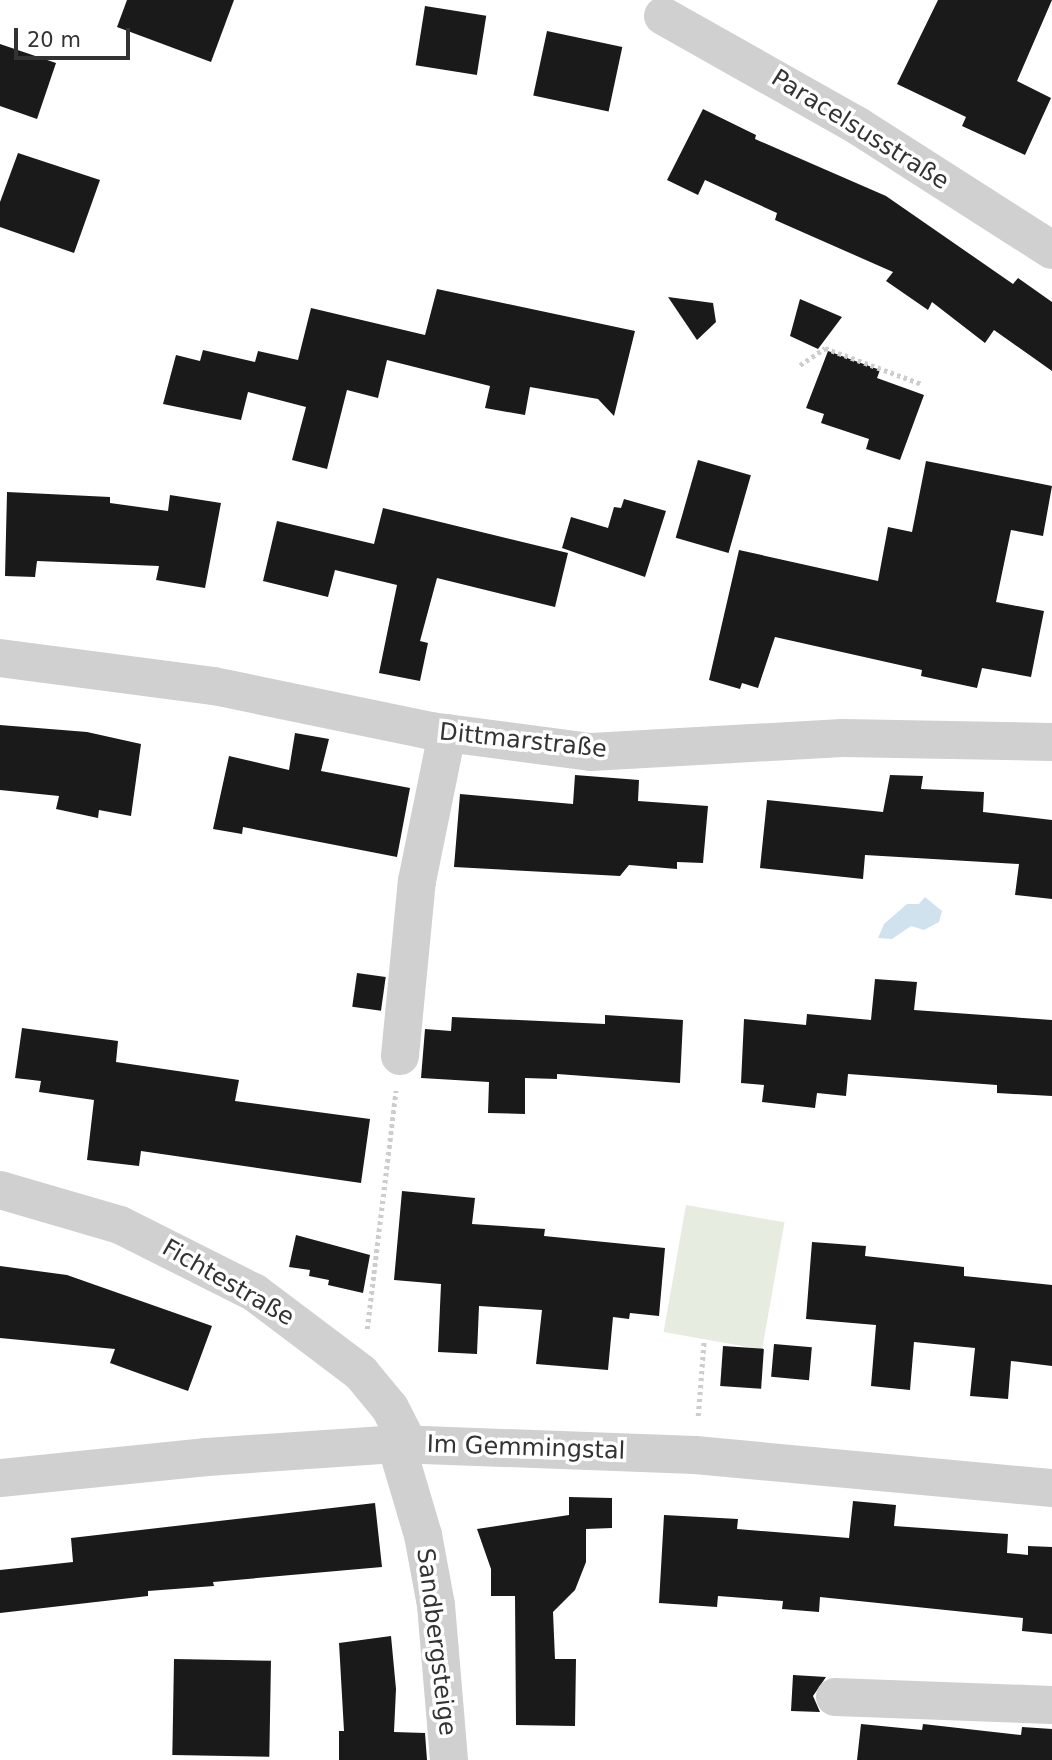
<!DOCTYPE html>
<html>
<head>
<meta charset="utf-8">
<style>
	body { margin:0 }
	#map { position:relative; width:1052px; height:1760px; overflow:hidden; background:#fff; font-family:"DejaVu Sans",sans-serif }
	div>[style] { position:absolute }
	.green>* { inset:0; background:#e6ecdf; transform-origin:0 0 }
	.water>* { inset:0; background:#cfe2ee }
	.building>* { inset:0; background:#1a1a1a; transform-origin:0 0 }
	.path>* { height:4.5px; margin-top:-2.25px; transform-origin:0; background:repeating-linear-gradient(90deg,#cdcdcd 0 3.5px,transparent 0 7px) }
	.minor>* { height:38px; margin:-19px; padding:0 19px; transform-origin:19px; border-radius:19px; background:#d0d0d0 }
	span { translate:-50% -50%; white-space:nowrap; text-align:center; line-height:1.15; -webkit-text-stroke:7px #fff; paint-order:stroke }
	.street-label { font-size:24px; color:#333 }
	.scale { position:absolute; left:14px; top:28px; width:116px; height:32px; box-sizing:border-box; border:4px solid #333; border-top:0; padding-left:9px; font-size:21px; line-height:24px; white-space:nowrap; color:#333; -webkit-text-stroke:5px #fff; paint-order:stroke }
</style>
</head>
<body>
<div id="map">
	<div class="green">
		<i style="left:686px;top:1205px;width:100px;height:129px;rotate:10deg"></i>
	</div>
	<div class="water">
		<i style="clip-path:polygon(925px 897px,942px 911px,939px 922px,924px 930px,911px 926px,892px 939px,878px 938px,884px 924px,907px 904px,919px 904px)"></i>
	</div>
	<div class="building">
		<i style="clip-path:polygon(127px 0,234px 0,211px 62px,117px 27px)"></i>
		<i style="clip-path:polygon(938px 0,1052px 0,1017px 81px,1051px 98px,1025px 155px,962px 126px,966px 117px,897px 84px)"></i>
		<i style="left:425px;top:6px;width:62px;height:60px;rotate:9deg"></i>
		<i style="left:547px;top:31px;width:77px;height:66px;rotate:12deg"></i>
		<i style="clip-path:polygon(0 44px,56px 63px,37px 119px,0 106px)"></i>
		<i style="clip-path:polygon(703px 109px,756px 135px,755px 139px,886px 196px,1013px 284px,1018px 278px,1052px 302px,1052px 371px,994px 330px,985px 343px,932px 302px,928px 310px,886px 281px,893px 272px,775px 220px,777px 213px,705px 180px,698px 195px,667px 180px)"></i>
		<i style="clip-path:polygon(18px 153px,100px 180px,74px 253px,0 227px,0 202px)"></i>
		<i style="clip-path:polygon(437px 289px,635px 331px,614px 416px,598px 399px,530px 387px,525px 415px,485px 408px,490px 386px,387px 360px,378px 398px,347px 390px,327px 469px,292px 460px,306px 407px,248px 392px,241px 420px,163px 404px,176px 355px,200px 361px,203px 350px,255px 362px,258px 351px,298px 360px,311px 308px,425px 335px)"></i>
		<i style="clip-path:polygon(668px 297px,713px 303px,716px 322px,697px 340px)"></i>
		<i style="clip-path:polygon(800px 299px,842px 317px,818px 349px,790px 336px)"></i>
		<i style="clip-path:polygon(828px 351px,880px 370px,877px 378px,924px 395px,900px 460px,866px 449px,869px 439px,821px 423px,824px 414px,806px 408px)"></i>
		<i style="left:698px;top:460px;width:55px;height:81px;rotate:16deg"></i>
		<i style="clip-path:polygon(926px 461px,1052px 486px,1043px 536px,1011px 530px,996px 602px,1044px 611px,1031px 677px,982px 668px,977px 688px,921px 676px,922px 670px,775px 637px,758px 688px,742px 683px,740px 689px,709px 680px,739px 550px,878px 581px,888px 527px,912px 532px)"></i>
		<i style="clip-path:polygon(7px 492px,110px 497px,110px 503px,168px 511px,170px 495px,221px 503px,205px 588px,156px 580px,159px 566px,37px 561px,35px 577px,5px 576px)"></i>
		<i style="clip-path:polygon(624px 499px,666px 511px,645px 577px,562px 548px,571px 517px,608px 528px,614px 507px,621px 508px)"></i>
		<i style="clip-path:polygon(383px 508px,568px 553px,555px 607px,437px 578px,420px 641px,428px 643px,420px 681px,379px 673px,397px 585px,335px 570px,328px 597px,263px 581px,277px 521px,374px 544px)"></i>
		<i style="clip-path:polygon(0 725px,87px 732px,141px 744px,131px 816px,99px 810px,98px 818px,56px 809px,59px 796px,0 790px)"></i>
		<i style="clip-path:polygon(295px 733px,329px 739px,321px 771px,410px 788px,397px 857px,243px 827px,242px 834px,213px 829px,229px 756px,289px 770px)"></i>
		<i style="clip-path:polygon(575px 775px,639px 780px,638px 801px,708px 806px,703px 863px,677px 862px,677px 869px,629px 865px,620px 876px,454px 867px,460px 794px,573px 804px)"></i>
		<i style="clip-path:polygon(890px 775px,923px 776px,921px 789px,984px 792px,983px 812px,1052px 820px,1052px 899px,1015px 895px,1019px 864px,865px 855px,863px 879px,760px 868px,767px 800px,883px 812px)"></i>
		<i style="left:357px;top:973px;width:29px;height:34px;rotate:8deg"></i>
		<i style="clip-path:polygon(875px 979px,917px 982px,914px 1010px,1052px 1020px,1052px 1096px,997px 1093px,997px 1085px,848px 1074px,846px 1096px,817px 1093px,815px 1108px,762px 1102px,764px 1085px,741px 1083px,744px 1019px,806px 1025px,807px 1014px,871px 1020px)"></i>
		<i style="clip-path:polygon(605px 1015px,683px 1020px,680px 1083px,557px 1074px,557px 1079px,525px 1078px,525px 1114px,488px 1113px,489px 1082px,421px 1078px,425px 1029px,451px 1031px,452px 1017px,605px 1024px)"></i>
		<i style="clip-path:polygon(22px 1028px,118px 1041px,116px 1062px,239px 1080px,235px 1101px,370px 1119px,361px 1183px,141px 1151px,139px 1166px,87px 1160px,94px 1100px,39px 1092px,41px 1081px,15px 1078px)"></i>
		<i style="clip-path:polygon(402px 1191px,475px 1198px,472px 1224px,545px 1229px,544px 1236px,665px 1248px,659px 1316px,630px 1313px,629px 1319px,613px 1317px,608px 1370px,536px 1364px,542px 1310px,479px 1306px,477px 1354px,438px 1352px,441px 1284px,394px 1280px)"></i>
		<i style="clip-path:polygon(296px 1235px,370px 1255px,363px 1293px,328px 1285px,329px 1280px,309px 1276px,310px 1270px,289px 1267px)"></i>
		<i style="clip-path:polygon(812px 1242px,866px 1246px,865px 1256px,964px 1267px,964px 1276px,1052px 1285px,1052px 1366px,1011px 1361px,1008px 1399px,970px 1396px,975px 1348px,914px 1342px,910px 1390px,871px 1386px,876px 1325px,806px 1319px)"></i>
		<i style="clip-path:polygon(0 1266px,67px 1275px,212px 1326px,188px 1391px,110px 1363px,115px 1349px,0 1338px)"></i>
		<i style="left:774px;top:1344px;width:38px;height:33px;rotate:5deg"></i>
		<i style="left:723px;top:1346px;width:41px;height:40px;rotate:4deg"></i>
		<i style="clip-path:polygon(569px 1497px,612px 1498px,612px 1528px,586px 1529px,586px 1562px,575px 1590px,553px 1612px,555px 1659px,576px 1659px,575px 1726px,516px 1725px,515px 1596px,491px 1596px,491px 1569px,477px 1529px,569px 1515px)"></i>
		<i style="clip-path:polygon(853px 1501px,896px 1505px,894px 1526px,1008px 1534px,1007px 1553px,1028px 1555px,1028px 1546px,1052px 1547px,1052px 1634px,1022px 1631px,1023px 1618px,820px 1597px,819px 1612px,782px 1609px,783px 1601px,718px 1596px,717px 1607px,659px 1603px,664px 1515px,738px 1519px,737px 1529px,849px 1538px)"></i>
		<i style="clip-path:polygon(375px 1503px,382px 1567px,213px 1582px,214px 1586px,148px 1591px,148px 1596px,0 1613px,0 1570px,73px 1562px,71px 1538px)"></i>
		<i style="clip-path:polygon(391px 1636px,396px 1689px,394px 1732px,425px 1733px,427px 1760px,339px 1760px,339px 1731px,344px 1731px,339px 1643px)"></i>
		<i style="left:174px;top:1659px;width:97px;height:96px;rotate:1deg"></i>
		<i style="clip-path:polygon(793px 1675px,826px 1677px,813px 1696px,820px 1712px,791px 1711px)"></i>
		<i style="clip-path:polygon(861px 1724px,922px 1730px,923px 1724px,1021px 1735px,1022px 1727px,1052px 1729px,1052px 1760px,857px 1760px)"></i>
	</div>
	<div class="path">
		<i style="left:800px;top:365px;width:30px;rotate:-34deg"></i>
		<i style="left:825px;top:348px;width:103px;rotate:20.4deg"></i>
		<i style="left:367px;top:1329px;width:240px;rotate:-83.1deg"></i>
		<i style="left:698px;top:1416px;width:76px;rotate:-85.5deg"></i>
	</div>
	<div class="minor">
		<i style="left:663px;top:16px;width:224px;rotate:29.4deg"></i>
		<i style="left:858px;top:126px;width:230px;rotate:32.6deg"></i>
		<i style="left:0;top:658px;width:216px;rotate:7.5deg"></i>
		<i style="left:214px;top:686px;width:222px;rotate:11.7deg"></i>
		<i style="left:431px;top:731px;width:161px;rotate:7.5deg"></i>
		<i style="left:591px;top:752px;width:252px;rotate:-3.2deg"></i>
		<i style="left:843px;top:738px;width:209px;rotate:1.1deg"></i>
		<i style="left:400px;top:1056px;width:176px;rotate:-84.5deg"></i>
		<i style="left:417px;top:881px;width:151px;rotate:-78.5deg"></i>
		<i style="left:0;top:1190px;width:125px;rotate:16.3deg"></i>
		<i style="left:120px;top:1225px;width:151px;rotate:26.7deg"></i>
		<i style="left:255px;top:1293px;width:133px;rotate:37deg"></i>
		<i style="left:361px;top:1373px;width:45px;rotate:50.4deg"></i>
		<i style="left:390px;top:1408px;width:42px;rotate:62.8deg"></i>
		<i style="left:396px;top:1444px;width:95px;rotate:73.5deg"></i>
		<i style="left:423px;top:1535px;width:71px;rotate:79.5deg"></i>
		<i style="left:436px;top:1605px;width:156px;rotate:85.2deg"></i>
		<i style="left:0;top:1478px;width:208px;rotate:-5.8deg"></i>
		<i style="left:207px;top:1457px;width:189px;rotate:-3.9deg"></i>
		<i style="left:396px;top:1444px;width:299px;rotate:2.1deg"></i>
		<i style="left:695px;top:1455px;width:359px;rotate:5.3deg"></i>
		<i style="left:835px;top:1697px;width:217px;rotate:2.1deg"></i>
	</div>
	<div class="street-label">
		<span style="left:860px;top:130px;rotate:32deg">Paracelsusstraße</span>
		<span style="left:523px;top:741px;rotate:6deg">Dittmarstraße</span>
		<span style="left:228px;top:1283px;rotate:30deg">Fichtestraße</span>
		<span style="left:526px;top:1448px;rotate:2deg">Im Gemmingstal</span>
		<span style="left:436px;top:1642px;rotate:83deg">Sandbergsteige</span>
	</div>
	<div class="scale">20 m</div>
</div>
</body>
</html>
